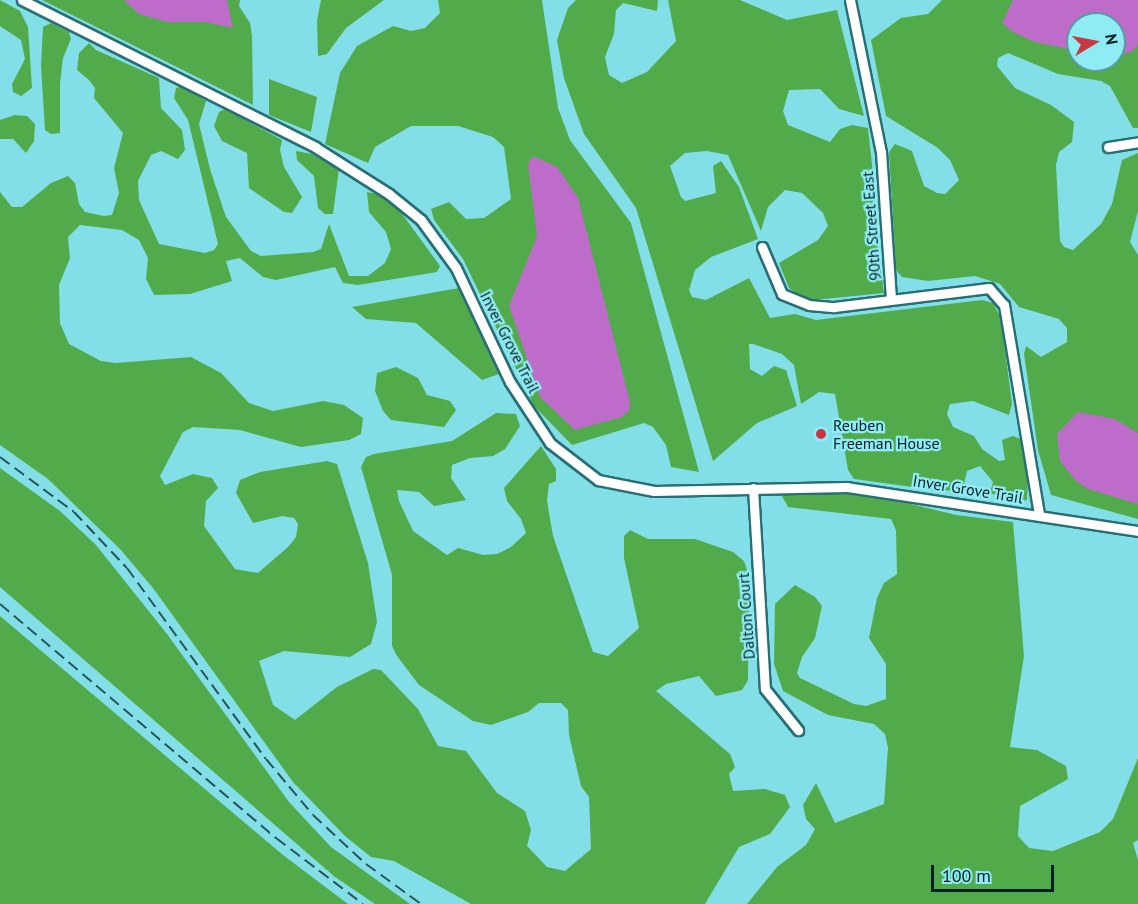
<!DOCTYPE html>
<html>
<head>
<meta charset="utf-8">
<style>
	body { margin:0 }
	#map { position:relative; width:1138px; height:904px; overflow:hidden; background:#83dfe7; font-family:"PT Sans",sans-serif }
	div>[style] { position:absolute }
	.forest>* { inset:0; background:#51ab4b }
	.water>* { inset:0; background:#bd6cc9 }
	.roads { filter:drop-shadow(2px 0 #276f75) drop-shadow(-2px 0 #276f75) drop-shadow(0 2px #276f75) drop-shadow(0 -2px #276f75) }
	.minor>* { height:9px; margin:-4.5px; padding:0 4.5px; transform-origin:4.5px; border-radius:4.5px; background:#fff }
	.rail>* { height:2px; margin-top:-1px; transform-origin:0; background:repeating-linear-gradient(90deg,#255458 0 12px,transparent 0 18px) }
	.dots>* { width:16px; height:16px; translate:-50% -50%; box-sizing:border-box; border:3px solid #90ecf4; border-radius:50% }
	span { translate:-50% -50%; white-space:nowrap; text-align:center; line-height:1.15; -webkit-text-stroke:4.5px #90ecf4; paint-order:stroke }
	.street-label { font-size:16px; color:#032124 }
	.poi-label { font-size:16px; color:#032124 }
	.left { translate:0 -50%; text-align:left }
	.north { position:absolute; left:1066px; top:12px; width:60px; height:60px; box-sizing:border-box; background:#90ecf4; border:2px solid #589ba1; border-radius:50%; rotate:80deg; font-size:16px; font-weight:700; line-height:24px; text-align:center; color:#032124 }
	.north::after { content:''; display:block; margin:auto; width:21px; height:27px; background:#c83840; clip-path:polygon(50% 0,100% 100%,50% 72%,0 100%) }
	.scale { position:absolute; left:931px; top:865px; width:123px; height:27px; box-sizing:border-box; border:3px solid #032124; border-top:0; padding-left:8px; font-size:18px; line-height:21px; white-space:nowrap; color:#032124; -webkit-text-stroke:4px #90ecf4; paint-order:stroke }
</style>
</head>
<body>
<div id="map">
	<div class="forest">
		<i style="clip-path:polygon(0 0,20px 11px,28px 27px,32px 88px,21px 96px,13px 92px,12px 84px,25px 59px,21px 40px,0 26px)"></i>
		<i style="clip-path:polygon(42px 0,240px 0,239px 6px,250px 23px,252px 36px,253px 105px)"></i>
		<i style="clip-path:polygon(321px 0,384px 0,346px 28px,327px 54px,318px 56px,317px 21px)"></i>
		<i style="clip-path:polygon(438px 0,542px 0,558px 108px,570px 140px,631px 223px,699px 472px,671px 467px,666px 445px,653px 427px,644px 423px,572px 445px,534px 406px,463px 259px,434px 220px,431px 209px,449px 202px,466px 219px,484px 218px,511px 199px,504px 147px,493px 137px,458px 126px,411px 126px,375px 147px,368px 163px,325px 144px,340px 73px,357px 46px,393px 26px,411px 31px,425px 28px,440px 13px)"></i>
		<i style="clip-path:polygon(576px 0,658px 0,657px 11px,623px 3px,616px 10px,614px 34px,605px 57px,609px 75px,622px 83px,647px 72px,676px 41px,668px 0,740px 0,787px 20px,837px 10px,864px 116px,839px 109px,820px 89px,789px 90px,783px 111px,788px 125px,830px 142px,840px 129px,852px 125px,868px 128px,875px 192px,872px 205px,884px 293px,814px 300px,796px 293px,789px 288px,779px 263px,818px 240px,828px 226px,823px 213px,802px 193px,785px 190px,768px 207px,761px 231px,728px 155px,707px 151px,685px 153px,670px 166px,681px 197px,685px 201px,716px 193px,713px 166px,721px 161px,739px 187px,758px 239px,711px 257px,695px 270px,689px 290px,692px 297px,706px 300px,749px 278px,770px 318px,795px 314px,816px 320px,982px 300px,993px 303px,1001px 318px,1012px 404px,1009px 415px,973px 401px,950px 404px,947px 414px,953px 427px,974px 436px,982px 449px,999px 461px,1005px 460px,1002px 440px,1013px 436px,1021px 439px,1028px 478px,1027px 500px,1017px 502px,990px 493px,993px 482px,980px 466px,967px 471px,963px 489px,942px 491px,854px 479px,848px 470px,835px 394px,819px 392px,801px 404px,794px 365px,782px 354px,753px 344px,749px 344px,750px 369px,762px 376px,774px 366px,786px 370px,797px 406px,757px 423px,713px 461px,636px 208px,584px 134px,564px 78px,557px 40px,568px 8px)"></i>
		<i style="clip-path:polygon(evenodd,942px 0,1138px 0,1138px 128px,1133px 128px,1110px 86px,1101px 81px,1058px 74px,1008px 53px,998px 58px,997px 66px,1015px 88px,1051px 105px,1074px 122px,1072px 142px,1059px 152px,1056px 165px,1060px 241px,1064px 247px,1073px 250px,1101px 224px,1112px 204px,1122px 160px,1138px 153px,1138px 211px,1130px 242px,1138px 255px,1138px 519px,1051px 495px,1038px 450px,1024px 354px,1026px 346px,1041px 357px,1067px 342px,1067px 328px,1059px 319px,1019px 307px,1000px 284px,975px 276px,928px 281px,902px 277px,896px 270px,889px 152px,895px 144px,912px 151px,924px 186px,937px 193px,945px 194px,959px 180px,950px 160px,938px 148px,886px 116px,871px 40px,901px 18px,928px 14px,942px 0,1078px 24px,1114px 24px,1114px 60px,1078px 60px,1078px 24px)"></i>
		<i style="clip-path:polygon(51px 23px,69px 32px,71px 39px,63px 58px,60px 83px,60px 133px,51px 134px,45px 130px,41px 66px,43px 27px)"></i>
		<i style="clip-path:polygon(89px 43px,96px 50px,159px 78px,161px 108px,182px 130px,185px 150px,178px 159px,161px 151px,151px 155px,138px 181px,139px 200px,159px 244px,205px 253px,214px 250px,218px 244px,188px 120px,174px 98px,176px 88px,182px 86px,206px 101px,199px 124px,210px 169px,226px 217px,251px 251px,261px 256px,313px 252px,321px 249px,329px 224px,349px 276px,368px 276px,385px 263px,391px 249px,386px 232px,369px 212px,367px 192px,377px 194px,400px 211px,440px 266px,437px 272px,358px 285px,343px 283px,335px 267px,276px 280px,263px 277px,240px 258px,226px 261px,232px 281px,190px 294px,154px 295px,146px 279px,148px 258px,139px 240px,122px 230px,80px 225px,68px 237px,70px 258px,59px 285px,60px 323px,69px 344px,101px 361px,116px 363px,191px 357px,221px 373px,249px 403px,273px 411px,323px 401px,344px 405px,363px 418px,361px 434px,349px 440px,301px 447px,240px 430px,193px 427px,183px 432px,160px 476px,165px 485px,193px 474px,212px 478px,218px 488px,206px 501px,204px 526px,235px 569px,258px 573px,288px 547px,296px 537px,298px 524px,294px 518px,282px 516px,253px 523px,236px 493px,240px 480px,260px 472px,327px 461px,337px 464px,368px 563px,377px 622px,371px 644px,350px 657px,284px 651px,259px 661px,273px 705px,295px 720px,337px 687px,373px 669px,381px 670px,418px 709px,438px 746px,466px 751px,497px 793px,525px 811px,531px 830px,527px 846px,547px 867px,565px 871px,591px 849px,589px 797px,581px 786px,569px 735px,568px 710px,561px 703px,539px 703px,528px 712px,491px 725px,473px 721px,419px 685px,397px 656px,392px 646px,392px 575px,361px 467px,366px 457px,374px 454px,452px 441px,496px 413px,516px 414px,520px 426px,505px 449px,493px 456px,470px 458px,452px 465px,451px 478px,466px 500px,434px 506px,419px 492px,397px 490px,399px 501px,413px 531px,447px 555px,458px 548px,483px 555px,497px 554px,511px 547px,526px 533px,521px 519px,507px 501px,504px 488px,541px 446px,556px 469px,556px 481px,549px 484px,547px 501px,553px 536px,593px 652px,608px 656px,639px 628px,624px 558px,624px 536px,630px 530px,648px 539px,695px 539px,733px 552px,744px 561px,749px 576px,748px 680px,742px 690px,716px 696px,699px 676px,666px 684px,656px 691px,730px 754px,735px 767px,729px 774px,733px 791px,765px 789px,785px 795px,790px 807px,770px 834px,739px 847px,705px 904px,471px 904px,394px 861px,371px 857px,345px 836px,293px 782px,153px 588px,120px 549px,48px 479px,0 445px,0 192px,12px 207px,22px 207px,51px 183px,68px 176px,75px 183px,79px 204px,85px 212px,104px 216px,112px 215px,119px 193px,114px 168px,123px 133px,94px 98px,95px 88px,89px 80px,77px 70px,79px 53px)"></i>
		<i style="clip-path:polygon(269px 79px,317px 97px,311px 132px,269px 115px)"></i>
		<i style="clip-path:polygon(225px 109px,282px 140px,280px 150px,284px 167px,302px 197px,292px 213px,284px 212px,249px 188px,247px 153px,222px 141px,214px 126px,219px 112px)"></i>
		<i style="clip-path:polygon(15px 115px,27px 116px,35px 124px,34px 141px,26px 153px,13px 139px,0 139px,0 120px)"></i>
		<i style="clip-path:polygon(296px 151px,312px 154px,339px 169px,333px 214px,325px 214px,318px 208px,314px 176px,297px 160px)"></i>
		<i style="clip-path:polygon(459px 288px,499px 374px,482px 380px,416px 323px,366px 319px,352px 307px)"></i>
		<i style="clip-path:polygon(396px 367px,418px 378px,427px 395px,450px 401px,456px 410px,444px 427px,391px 420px,383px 411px,375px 391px,377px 373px)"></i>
		<i style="clip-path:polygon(0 468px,60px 511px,96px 545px,167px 634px,289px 802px,331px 847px,410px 904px,375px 904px,335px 877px,0 587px)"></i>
		<i style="clip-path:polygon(792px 493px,866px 493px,956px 515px,1013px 522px,1024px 656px,1010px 747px,1037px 750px,1066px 766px,1068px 779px,1020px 806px,1018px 836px,1029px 848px,1053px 851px,1100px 832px,1113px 819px,1138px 758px,1138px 840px,1133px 843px,1138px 860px,1138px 904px,747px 904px,777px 867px,806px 845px,815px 829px,806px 819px,803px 805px,816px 783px,835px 823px,884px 804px,888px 748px,885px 734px,874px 724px,828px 715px,783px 691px,774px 664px,775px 604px,795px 585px,815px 597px,822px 606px,815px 638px,802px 657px,797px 673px,800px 678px,854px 704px,866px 706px,886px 699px,886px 664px,869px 638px,877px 598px,884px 583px,897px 574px,896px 530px,891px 519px,788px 507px,782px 496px)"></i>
		<i style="clip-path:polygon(0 616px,283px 855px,348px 904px,0 904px)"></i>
	</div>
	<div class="water">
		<i style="clip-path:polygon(124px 0,227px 0,233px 28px,205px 22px,167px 22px,139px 14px)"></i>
		<i style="clip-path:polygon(1013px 0,1138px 0,1138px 45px,1131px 52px,1114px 56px,1114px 24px,1078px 24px,1078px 51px,1035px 42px,1013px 32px,1002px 23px)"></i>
		<i style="clip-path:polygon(533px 156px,557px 167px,578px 198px,630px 402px,629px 410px,622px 417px,575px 430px,540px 397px,509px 306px,537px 236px,528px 164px)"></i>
		<i style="clip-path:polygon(1078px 412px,1115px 419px,1138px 433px,1138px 504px,1088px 489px,1076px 481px,1060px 461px,1057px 434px)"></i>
	</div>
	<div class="roads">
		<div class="minor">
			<i style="left:22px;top:0;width:328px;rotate:26.6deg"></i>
			<i style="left:315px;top:147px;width:88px;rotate:32.4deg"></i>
			<i style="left:389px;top:194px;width:41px;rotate:39.1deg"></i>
			<i style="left:421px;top:220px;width:59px;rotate:53.9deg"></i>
			<i style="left:456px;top:268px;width:126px;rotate:64.7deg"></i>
			<i style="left:510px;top:382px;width:73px;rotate:56.7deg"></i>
			<i style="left:550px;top:443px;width:61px;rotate:37.6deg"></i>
			<i style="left:598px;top:480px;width:57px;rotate:11.1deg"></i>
			<i style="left:654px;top:491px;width:193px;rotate:-1.2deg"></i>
			<i style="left:847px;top:487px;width:294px;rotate:8.6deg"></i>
			<i style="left:850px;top:0;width:155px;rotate:78.5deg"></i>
			<i style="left:881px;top:152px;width:146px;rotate:86.1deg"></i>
			<i style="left:1108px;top:147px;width:30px;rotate:-9deg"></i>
			<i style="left:762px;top:247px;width:51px;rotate:66.9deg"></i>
			<i style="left:782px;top:294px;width:29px;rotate:22deg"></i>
			<i style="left:809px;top:305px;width:25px;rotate:5deg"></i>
			<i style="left:834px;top:307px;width:156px;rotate:-7deg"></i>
			<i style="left:989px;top:288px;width:23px;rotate:49deg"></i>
			<i style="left:1004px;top:305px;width:213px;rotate:80.5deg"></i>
			<i style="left:753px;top:488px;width:201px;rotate:86.6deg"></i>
			<i style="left:765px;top:689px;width:53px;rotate:51.2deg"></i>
		</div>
	</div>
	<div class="rail">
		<i style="left:0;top:457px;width:92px;rotate:36.6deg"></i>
		<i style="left:74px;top:512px;width:77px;rotate:46.6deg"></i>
		<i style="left:127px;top:568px;width:236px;rotate:54deg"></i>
		<i style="left:266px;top:759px;width:73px;rotate:50deg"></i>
		<i style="left:313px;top:815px;width:72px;rotate:42.8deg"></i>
		<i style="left:366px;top:864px;width:68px;rotate:36deg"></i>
		<i style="left:0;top:604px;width:362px;rotate:40.3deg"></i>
		<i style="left:276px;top:838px;width:109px;rotate:37.2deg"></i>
	</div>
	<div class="dots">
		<i style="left:821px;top:434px;background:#c83840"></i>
	</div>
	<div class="street-label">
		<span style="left:871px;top:226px;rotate:-94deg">90th Street East</span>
		<span style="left:510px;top:342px;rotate:63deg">Inver Grove Trail</span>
		<span style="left:968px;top:489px;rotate:9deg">Inver Grove Trail</span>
		<span style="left:746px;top:616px;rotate:-94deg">Dalton Court</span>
	</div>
	<div class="poi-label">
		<span class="left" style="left:833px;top:434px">Reuben<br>Freeman House</span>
	</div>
	<div class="north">N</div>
	<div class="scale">100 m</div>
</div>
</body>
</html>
